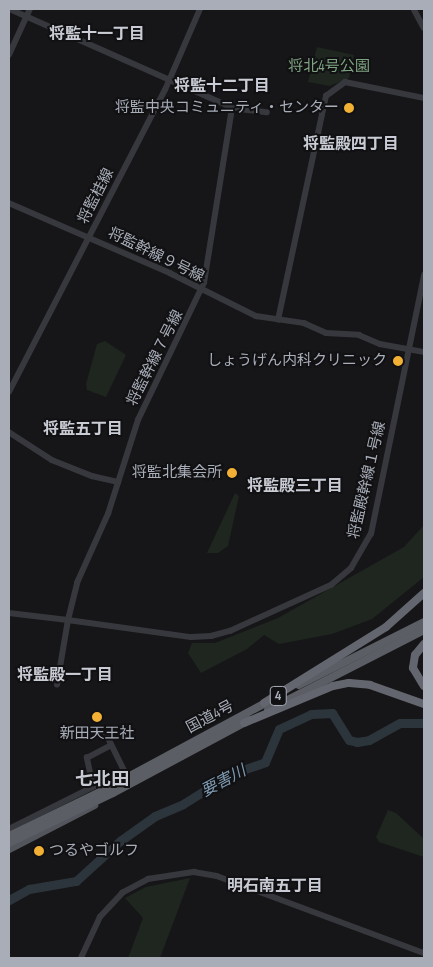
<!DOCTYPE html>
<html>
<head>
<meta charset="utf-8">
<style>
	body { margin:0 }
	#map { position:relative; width:433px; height:967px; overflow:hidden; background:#161618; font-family:"Sofia Sans Condensed","Noto Sans JP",sans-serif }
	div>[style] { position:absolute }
	.green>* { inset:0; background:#1e261f }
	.river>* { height:9px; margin:-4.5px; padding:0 4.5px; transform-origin:4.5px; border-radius:4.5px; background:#2c353c }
	.tertiary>* { height:5.5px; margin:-2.75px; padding:0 2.75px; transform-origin:2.75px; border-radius:2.75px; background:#37383d }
	.primary>* { height:7px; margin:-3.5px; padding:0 3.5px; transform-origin:3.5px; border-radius:3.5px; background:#53555c }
	.trunk>* { height:8px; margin:-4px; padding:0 4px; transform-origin:4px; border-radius:4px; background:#5b5e65 }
	.motorway>* { height:8px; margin:-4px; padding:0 4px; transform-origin:4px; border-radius:4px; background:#63666e }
	.dots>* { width:14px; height:14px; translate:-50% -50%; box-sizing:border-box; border:2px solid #111113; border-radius:50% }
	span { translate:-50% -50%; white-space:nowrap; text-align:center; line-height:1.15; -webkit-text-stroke:4px #111113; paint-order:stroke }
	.shield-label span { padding:1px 4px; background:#111113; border:1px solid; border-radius:4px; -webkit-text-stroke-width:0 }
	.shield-label { font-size:14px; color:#a8adb8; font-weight:700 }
	.park-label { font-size:15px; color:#7fa381 }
	.poi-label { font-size:15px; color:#a8adb8 }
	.right { translate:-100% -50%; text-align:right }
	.left { translate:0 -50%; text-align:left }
	.street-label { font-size:15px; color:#a8adb8 }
	.neighbourhood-label { font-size:16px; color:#c9ccd4; font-weight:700 }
	.water-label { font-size:16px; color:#7f9bb3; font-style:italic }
	.quarter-label { font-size:18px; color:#c9ccd4; font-weight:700 }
	.frame { position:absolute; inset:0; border:10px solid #a8adb8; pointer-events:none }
</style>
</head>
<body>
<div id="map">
	<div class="green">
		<i style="clip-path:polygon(317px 47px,354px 55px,349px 78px,330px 86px,308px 82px)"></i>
		<i style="clip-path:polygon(105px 341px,126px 355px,106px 397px,87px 390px,86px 384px,97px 344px)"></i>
		<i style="clip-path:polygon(235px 493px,239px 496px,228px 546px,218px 553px,207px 553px)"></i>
		<i style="clip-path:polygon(424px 525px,424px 577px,372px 619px,332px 634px,279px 644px,264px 635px,247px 649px,201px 673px,188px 653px,192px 643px,215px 643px,278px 618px,404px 547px)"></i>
		<i style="clip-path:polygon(388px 810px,396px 813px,424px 839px,424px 857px,379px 842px,376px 837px)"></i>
		<i style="clip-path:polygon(190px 878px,160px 958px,128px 958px,143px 918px,125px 898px,146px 887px)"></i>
	</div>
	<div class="river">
		<i style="left:9px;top:900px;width:23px;rotate:-29deg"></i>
		<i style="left:29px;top:889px;width:48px;rotate:-9.7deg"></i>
		<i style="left:76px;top:881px;width:59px;rotate:-42.3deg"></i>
		<i style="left:120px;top:841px;width:43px;rotate:-35.5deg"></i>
		<i style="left:155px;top:816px;width:30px;rotate:-23deg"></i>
		<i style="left:183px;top:804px;width:57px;rotate:-32deg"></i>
		<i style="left:231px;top:774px;width:36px;rotate:-19deg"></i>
		<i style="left:265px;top:762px;width:36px;rotate:-67deg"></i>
		<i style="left:279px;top:729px;width:35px;rotate:-25deg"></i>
		<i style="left:311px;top:714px;width:21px;rotate:-3deg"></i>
		<i style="left:332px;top:713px;width:32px;rotate:58deg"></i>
		<i style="left:349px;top:740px;width:8px;rotate:14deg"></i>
		<i style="left:357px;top:742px;width:12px;rotate:-9deg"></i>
		<i style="left:369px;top:740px;width:35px;rotate:-29deg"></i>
		<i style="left:400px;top:723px;width:24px"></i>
	</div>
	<div class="tertiary">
		<i style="left:414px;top:9px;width:21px;rotate:62deg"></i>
		<i style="left:9px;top:55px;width:51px;rotate:-65.5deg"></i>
		<i style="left:232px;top:108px;width:35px;rotate:7deg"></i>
		<i style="left:9px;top:203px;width:176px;rotate:23.5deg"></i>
		<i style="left:170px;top:273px;width:96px;rotate:26.6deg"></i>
		<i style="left:256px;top:316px;width:49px;rotate:8.3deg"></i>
		<i style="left:304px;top:323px;width:24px;rotate:24deg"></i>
		<i style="left:326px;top:333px;width:33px;rotate:3deg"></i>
		<i style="left:359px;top:335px;width:23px;rotate:23deg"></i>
		<i style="left:380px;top:344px;width:45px;rotate:10.3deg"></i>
		<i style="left:278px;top:320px;width:229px;rotate:-77.9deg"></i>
		<i style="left:326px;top:96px;width:24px;rotate:-36deg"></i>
		<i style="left:345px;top:82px;width:81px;rotate:11.4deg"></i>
		<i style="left:9px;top:392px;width:340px;rotate:-62.7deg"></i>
		<i style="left:165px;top:90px;width:88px;rotate:-66.6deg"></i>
		<i style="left:9px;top:432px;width:51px;rotate:33.1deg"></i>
		<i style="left:52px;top:460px;width:43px;rotate:21.8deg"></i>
		<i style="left:92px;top:476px;width:27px;rotate:13deg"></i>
		<i style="left:9px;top:613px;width:59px;rotate:6.8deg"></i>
		<i style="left:68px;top:620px;width:38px;rotate:-76deg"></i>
		<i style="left:77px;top:583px;width:76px;rotate:-65.8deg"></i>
		<i style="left:108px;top:514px;width:99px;rotate:-72.3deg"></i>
		<i style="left:138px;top:420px;width:152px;rotate:-64.3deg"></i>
		<i style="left:204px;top:283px;width:177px;rotate:-80.9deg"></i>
		<i style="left:232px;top:108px;width:244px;rotate:-156.1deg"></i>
		<i style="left:57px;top:685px;width:66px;rotate:-80.4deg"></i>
		<i style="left:68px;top:620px;width:124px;rotate:7.9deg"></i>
		<i style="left:191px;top:637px;width:20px;rotate:-3deg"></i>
		<i style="left:211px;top:636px;width:20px;rotate:-15deg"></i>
		<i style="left:230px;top:631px;width:111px;rotate:-24.5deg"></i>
		<i style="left:331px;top:585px;width:26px;rotate:-40deg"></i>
		<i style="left:351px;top:568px;width:39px;rotate:-60deg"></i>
		<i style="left:371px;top:534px;width:264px;rotate:-78.4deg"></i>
		<i style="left:106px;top:733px;width:52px;rotate:63.9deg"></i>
		<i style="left:9px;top:829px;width:94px;rotate:-26.6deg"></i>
		<i style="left:93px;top:787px;width:30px;rotate:-102deg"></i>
		<i style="left:87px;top:758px;width:27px;rotate:-28deg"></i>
		<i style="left:81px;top:958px;width:45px;rotate:-65.1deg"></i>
		<i style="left:100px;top:917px;width:33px;rotate:-47deg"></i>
		<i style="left:122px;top:893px;width:30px;rotate:-28deg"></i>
		<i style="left:148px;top:879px;width:47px;rotate:-8.7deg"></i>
		<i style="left:194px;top:872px;width:23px;rotate:10deg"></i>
		<i style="left:217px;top:876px;width:221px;rotate:20.4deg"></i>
	</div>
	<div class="primary">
		<i style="left:9px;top:849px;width:96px;rotate:-27.4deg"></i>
	</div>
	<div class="trunk">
		<i style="left:299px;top:685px;width:140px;rotate:-26.7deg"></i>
		<i style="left:268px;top:710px;width:175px;rotate:-27.1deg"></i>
		<i style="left:9px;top:836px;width:103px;rotate:-25.8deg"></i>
		<i style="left:102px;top:791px;width:190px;rotate:-28.3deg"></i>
		<i style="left:9px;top:843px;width:115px;rotate:-25.7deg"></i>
		<i style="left:113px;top:793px;width:154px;rotate:-28.2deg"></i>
	</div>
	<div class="motorway">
		<i style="left:424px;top:644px;width:14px;rotate:129deg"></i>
		<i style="left:415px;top:655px;width:13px;rotate:99deg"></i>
		<i style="left:413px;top:668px;width:21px;rotate:59deg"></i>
		<i style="left:264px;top:703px;width:144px;rotate:-31.9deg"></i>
		<i style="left:386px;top:627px;width:51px;rotate:-41.8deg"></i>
		<i style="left:244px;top:723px;width:96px;rotate:-22.6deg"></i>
		<i style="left:333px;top:686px;width:16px;rotate:-11deg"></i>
		<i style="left:349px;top:683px;width:21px;rotate:5deg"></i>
		<i style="left:370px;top:685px;width:57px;rotate:19.4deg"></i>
	</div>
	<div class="dots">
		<i style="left:349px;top:108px;background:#f2b134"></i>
		<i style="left:398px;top:361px;background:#f2b134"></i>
		<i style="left:232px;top:473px;background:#f2b134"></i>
		<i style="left:97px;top:717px;background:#f2b134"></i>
		<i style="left:39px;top:851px;background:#f2b134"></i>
	</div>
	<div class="shield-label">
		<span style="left:278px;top:696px">4</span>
	</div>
	<div class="park-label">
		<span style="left:329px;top:67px">将北4号公園</span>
	</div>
	<div class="poi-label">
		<span class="right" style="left:339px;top:108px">将監中央コミュニティ・センター</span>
		<span class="right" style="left:387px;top:361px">しょうげん内科クリニック</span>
		<span class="right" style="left:222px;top:473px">将監北集会所</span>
		<span style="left:97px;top:734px">新田天王社</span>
		<span class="left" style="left:49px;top:851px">つるやゴルフ</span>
	</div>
	<div class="street-label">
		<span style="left:96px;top:196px;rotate:-63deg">将監桂線</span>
		<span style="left:156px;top:255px;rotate:26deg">将監幹線９号線</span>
		<span style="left:155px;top:358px;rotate:-63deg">将監幹線７号線</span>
		<span style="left:367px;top:480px;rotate:-77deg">将監殿幹線１号線</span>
		<span style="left:210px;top:717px;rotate:-28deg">国道4号</span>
	</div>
	<div class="neighbourhood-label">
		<span style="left:97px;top:35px">将監十一丁目</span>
		<span style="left:222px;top:87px">将監十二丁目</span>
		<span style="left:351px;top:145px">将監殿四丁目</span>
		<span style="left:83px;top:430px">将監五丁目</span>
		<span style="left:295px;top:487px">将監殿三丁目</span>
		<span style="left:65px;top:676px">将監殿一丁目</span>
		<span style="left:275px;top:887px">明石南五丁目</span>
	</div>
	<div class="water-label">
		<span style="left:224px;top:782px;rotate:-28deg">要害川</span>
	</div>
	<div class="quarter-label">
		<span style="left:102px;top:780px">七北田</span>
	</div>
	<div class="frame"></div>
</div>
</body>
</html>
